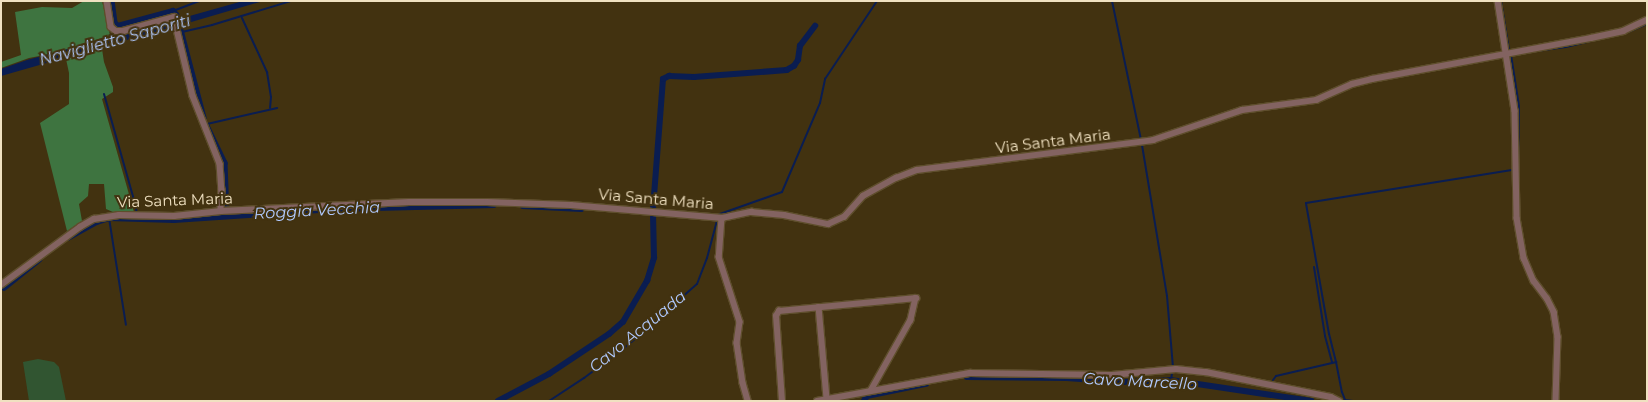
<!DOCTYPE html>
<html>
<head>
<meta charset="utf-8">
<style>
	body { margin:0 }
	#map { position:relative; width:1648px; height:402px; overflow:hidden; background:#423210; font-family:Montserrat,sans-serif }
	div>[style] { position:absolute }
	.green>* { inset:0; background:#315531 }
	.forest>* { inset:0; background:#3e7440 }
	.water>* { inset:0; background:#0a1d51 }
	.stream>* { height:2px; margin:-1px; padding:0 1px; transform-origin:1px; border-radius:1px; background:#0a1d51 }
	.canal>* { height:5.5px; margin:-2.75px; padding:0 2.75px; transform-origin:2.75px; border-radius:2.75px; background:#0a1d51 }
	.roads { filter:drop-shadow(1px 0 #5e4e2c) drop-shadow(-1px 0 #5e4e2c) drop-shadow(0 1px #5e4e2c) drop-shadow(0 -1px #5e4e2c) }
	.minor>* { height:5.5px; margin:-2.75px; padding:0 2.75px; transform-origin:2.75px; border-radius:2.75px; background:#836361 }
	span { translate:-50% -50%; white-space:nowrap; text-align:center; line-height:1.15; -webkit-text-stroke:4px #423210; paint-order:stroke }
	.street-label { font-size:15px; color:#f0e1c1 }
	.water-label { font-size:16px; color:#b1cafe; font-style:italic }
	.frame { position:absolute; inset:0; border:2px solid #f0e1c1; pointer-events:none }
</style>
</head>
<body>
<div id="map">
	<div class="green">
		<i style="clip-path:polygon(38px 359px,54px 362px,59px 367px,66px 401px,29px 401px,23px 362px)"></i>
	</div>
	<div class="forest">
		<i style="clip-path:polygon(84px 1px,102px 1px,110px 35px,60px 52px,29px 58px,1px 68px,1px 62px,21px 55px,15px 12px,42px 7px,72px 8px)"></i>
		<i style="clip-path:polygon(102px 49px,104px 62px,113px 87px,113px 92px,102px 99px,134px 212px,113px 212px,106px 209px,104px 184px,89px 184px,88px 196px,79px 204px,82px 221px,67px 231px,40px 123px,69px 104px,69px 73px,66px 59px)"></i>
	</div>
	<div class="water">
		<i style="clip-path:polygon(243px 1px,263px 1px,181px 25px,179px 19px)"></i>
		<i style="clip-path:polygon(174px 20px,176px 26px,1px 76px,1px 69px,27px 60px)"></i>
	</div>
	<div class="stream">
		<i style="left:1112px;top:1px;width:142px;rotate:78.2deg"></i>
		<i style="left:1501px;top:1px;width:50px;rotate:80.7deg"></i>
		<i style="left:173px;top:11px;width:28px;rotate:-21deg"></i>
		<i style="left:242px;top:18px;width:60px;rotate:65.2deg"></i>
		<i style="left:267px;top:72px;width:25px;rotate:81deg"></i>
		<i style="left:271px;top:97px;width:11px;rotate:95deg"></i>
		<i style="left:182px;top:32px;width:31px;rotate:-13deg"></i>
		<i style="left:212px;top:25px;width:83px;rotate:-16.9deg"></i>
		<i style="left:1628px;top:32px;width:21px;rotate:-23deg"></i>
		<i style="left:1523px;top:53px;width:43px;rotate:-7.9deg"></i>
		<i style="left:1566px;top:47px;width:60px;rotate:-13.6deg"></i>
		<i style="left:1511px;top:55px;width:52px;rotate:81.1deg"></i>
		<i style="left:1519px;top:106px;width:64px;rotate:90.9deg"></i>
		<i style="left:104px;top:94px;width:117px;rotate:74.2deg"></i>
		<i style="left:136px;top:207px;width:12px;rotate:85deg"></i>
		<i style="left:207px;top:124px;width:72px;rotate:-12.9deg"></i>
		<i style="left:1142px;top:145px;width:153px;rotate:80.6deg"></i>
		<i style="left:1167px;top:296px;width:71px;rotate:85.2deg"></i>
		<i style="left:717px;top:215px;width:69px;rotate:-19.5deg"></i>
		<i style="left:782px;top:192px;width:97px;rotate:-66.9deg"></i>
		<i style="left:820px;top:103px;width:25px;rotate:-78deg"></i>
		<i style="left:825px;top:79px;width:94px;rotate:-56.3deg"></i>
		<i style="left:109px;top:218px;width:108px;rotate:81deg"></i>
		<i style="left:1314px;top:267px;width:70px;rotate:80.9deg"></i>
		<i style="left:1325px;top:336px;width:28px;rotate:75deg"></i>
		<i style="left:1336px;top:362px;width:31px;rotate:79deg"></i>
		<i style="left:1342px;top:392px;width:9px;rotate:69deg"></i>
		<i style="left:1345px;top:400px;width:8px;rotate:7deg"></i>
		<i style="left:1171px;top:380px;width:7px;rotate:-82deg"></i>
		<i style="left:1273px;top:380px;width:5px;rotate:-53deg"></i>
		<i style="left:1276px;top:376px;width:62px;rotate:-13.1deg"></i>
		<i style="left:1336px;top:362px;width:29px;rotate:-104deg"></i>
		<i style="left:1329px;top:334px;width:133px;rotate:-100deg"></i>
		<i style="left:1306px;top:203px;width:210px;rotate:-9.1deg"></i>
		<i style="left:549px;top:401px;width:42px;rotate:-33.3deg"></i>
		<i style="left:584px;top:378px;width:55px;rotate:-36.9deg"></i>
		<i style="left:628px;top:345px;width:92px;rotate:-41.5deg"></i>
		<i style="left:697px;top:284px;width:28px;rotate:-69deg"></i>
		<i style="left:707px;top:258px;width:39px;rotate:-75deg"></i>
	</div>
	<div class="canal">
		<i style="left:112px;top:1px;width:22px;rotate:82deg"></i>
		<i style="left:115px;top:23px;width:4px;rotate:45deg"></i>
		<i style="left:118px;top:26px;width:57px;rotate:-15.3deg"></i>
		<i style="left:173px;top:11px;width:3px;rotate:45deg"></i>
		<i style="left:177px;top:15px;width:106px;rotate:75.3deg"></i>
		<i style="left:207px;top:126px;width:41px;rotate:64.1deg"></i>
		<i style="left:225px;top:163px;width:52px;rotate:87.8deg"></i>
		<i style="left:523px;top:206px;width:58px;rotate:3deg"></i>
		<i style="left:653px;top:209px;width:130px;rotate:-85.6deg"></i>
		<i style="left:663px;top:79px;width:7px;rotate:-27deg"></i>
		<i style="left:669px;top:76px;width:25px;rotate:2deg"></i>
		<i style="left:694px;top:77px;width:93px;rotate:-4.3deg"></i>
		<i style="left:787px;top:70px;width:8px;rotate:-30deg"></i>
		<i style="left:794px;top:66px;width:7px;rotate:-56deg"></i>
		<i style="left:798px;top:60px;width:14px;rotate:-82deg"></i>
		<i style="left:800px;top:46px;width:25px;rotate:-53deg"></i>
		<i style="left:68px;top:238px;width:33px;rotate:-29deg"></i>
		<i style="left:97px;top:222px;width:13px;rotate:-18deg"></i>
		<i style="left:109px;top:218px;width:65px;rotate:1.8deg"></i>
		<i style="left:174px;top:220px;width:163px;rotate:-3.9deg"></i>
		<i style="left:337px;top:209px;width:157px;rotate:-1.5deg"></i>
		<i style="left:4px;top:288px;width:45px;rotate:-38.7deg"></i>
		<i style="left:967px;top:377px;width:100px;rotate:0.6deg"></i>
		<i style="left:1067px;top:378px;width:55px;rotate:4.2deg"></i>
		<i style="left:1122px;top:382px;width:49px;rotate:-2.3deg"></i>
		<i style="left:1171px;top:380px;width:142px;rotate:8.5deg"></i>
		<i style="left:498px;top:401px;width:58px;rotate:-27.9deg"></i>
		<i style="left:549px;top:374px;width:72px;rotate:-33.7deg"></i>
		<i style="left:609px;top:334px;width:18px;rotate:-41deg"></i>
		<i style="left:623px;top:322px;width:48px;rotate:-59.7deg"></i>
		<i style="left:647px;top:281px;width:24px;rotate:-73deg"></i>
		<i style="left:654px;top:258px;width:44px;rotate:-91.3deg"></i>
		<i style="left:864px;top:401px;width:6px;rotate:-59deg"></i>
		<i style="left:867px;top:396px;width:60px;rotate:-11.5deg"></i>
	</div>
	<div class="roads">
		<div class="minor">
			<i style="left:107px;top:1px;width:26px;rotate:81deg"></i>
			<i style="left:111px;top:27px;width:6px;rotate:39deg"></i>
			<i style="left:116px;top:31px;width:7px"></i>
			<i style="left:123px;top:31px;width:53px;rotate:-15.4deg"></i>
			<i style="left:174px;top:17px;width:81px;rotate:76.5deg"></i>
			<i style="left:193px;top:96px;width:73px;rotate:68.3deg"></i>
			<i style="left:220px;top:164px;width:26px;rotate:86deg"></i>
			<i style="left:222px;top:190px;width:21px;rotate:93deg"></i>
			<i style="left:1498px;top:1px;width:111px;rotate:81.2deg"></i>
			<i style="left:1515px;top:111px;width:107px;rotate:88.9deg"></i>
			<i style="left:1517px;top:218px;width:41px;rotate:80.1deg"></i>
			<i style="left:1524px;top:258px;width:25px;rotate:67deg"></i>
			<i style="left:1534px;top:281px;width:21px;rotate:53deg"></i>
			<i style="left:1547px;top:298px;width:16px;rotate:63deg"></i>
			<i style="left:1554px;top:312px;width:25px;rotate:81deg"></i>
			<i style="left:1558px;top:337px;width:64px;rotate:91.8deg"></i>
			<i style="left:722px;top:218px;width:39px;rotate:94deg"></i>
			<i style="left:719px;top:257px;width:68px;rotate:72.1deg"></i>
			<i style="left:740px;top:322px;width:21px;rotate:98deg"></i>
			<i style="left:737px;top:343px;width:40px;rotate:81.5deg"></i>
			<i style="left:743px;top:383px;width:19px;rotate:74deg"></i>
			<i style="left:1px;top:285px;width:98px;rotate:-36.3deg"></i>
			<i style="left:80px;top:227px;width:16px;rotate:-30deg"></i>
			<i style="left:94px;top:219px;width:25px;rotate:-9deg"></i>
			<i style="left:119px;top:215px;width:55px;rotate:1deg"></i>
			<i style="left:174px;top:216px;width:47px;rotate:-6.1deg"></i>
			<i style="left:221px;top:211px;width:188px;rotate:-2.7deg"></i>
			<i style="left:409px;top:202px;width:78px"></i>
			<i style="left:487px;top:202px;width:84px;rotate:2deg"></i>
			<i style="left:571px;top:205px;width:152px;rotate:4.9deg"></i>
			<i style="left:722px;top:218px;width:30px;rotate:-12deg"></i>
			<i style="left:751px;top:212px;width:33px;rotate:5deg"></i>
			<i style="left:784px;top:215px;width:45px;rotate:11.6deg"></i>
			<i style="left:828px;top:224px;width:17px;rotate:-24deg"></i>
			<i style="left:844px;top:217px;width:28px;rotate:-48deg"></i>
			<i style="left:863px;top:196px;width:38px;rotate:-29deg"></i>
			<i style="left:896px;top:178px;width:22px;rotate:-21deg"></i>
			<i style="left:917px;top:170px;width:238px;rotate:-7.2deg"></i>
			<i style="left:1153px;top:140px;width:94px;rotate:-18.6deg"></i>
			<i style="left:1242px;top:110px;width:75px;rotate:-7.7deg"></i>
			<i style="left:1316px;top:100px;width:39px;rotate:-24deg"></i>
			<i style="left:1352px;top:84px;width:21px;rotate:-14deg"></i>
			<i style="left:1372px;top:79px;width:223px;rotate:-10.6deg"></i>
			<i style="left:1591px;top:38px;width:33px;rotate:-12deg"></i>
			<i style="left:1623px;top:31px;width:26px;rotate:-25deg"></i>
			<i style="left:819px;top:307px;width:92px;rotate:85deg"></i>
			<i style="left:782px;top:401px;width:85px;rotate:-94deg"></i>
			<i style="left:776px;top:316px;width:6px;rotate:-59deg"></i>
			<i style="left:779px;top:311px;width:138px;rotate:-5.4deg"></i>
			<i style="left:916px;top:298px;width:23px;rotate:103deg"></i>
			<i style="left:911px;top:320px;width:81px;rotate:119.4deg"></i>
			<i style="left:817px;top:401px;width:156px;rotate:-10.4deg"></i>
			<i style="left:970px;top:373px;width:142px;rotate:0.8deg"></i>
			<i style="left:1112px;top:375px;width:64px;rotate:-5.4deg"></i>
			<i style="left:1176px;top:369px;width:30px;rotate:6deg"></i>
			<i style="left:1206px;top:372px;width:127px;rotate:11.3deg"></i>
			<i style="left:1331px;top:397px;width:9px;rotate:27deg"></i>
		</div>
	</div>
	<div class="street-label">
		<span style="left:1053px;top:141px;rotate:-7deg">Via Santa Maria</span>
		<span style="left:656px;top:199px;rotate:5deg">Via Santa Maria</span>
		<span style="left:175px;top:200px;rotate:-2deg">Via Santa Maria</span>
	</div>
	<div class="water-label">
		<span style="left:115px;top:41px;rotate:-15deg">Naviglietto Saporiti</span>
		<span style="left:317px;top:211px;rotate:-3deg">Roggia Vecchia</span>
		<span style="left:638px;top:332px;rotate:-39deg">Cavo Acquada</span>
		<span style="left:1140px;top:382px;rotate:3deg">Cavo Marcello</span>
	</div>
	<div class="frame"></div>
</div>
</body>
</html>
